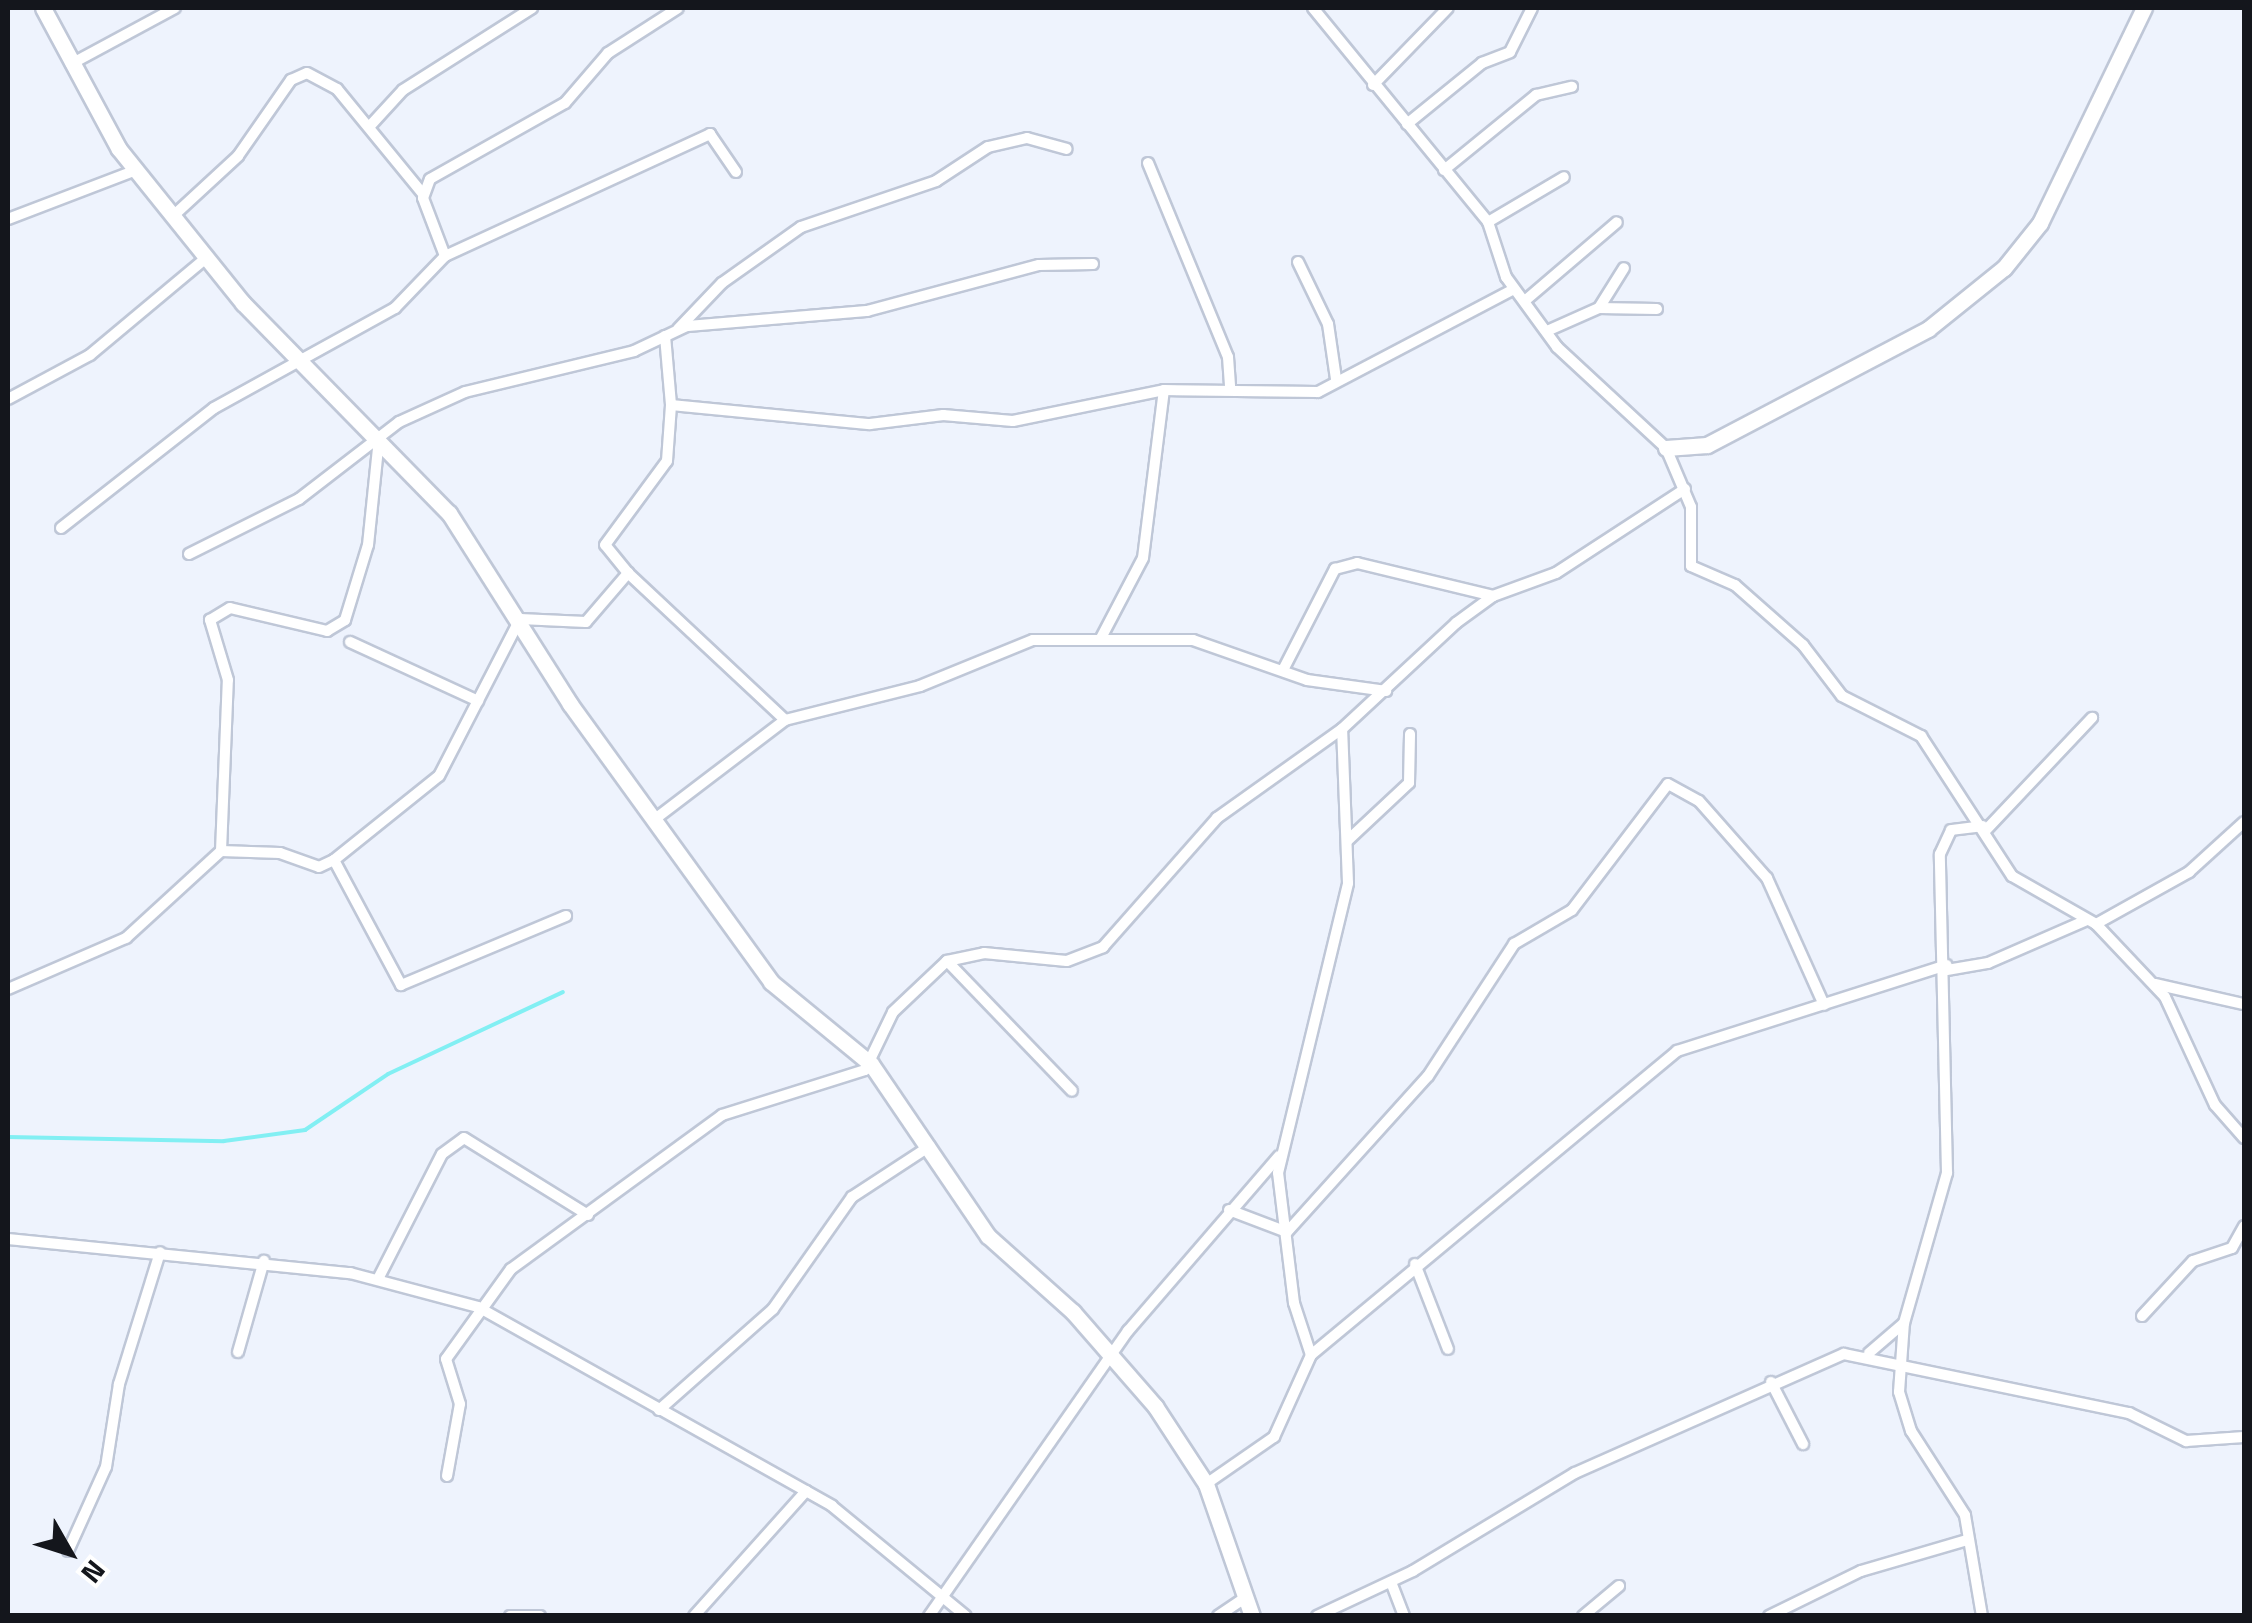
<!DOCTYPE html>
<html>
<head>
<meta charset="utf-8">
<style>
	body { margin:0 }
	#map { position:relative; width:2252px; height:1623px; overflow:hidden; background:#eef3fd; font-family:"Titillium Web",sans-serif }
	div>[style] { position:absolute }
	.stream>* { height:4px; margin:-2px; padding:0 2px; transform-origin:2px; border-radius:2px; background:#82eff3 }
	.roads { filter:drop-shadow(2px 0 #bfc7d7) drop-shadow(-2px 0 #bfc7d7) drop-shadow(0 2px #bfc7d7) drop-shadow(0 -2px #bfc7d7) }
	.street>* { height:10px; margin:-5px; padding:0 5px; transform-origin:5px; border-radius:5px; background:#fff }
	.secondary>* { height:15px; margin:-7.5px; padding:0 7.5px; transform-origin:7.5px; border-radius:7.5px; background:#fff }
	span { translate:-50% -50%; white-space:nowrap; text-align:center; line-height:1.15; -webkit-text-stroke:8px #fff; paint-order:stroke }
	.frame { position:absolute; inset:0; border:10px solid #14161c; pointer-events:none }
	.north { position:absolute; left:20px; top:1503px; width:100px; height:100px; -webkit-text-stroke:8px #fff; paint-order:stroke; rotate:129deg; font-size:28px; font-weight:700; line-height:40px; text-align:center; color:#14161c }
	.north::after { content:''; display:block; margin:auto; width:35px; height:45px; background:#14161c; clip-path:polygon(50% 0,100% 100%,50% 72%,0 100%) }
</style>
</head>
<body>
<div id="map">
	<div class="stream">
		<i style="left:8px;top:1137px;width:216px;rotate:1.1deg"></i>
		<i style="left:224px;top:1141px;width:82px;rotate:-7.7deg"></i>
		<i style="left:305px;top:1130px;width:100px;rotate:-34deg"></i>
		<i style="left:388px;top:1074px;width:193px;rotate:-25.1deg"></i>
	</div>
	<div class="roads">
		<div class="street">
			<i style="left:1313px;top:8px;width:276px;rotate:50.7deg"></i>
			<i style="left:1488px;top:222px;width:58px;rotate:71.9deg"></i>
			<i style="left:1506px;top:277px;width:87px;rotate:53.9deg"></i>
			<i style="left:1557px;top:347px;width:149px;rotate:42.8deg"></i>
			<i style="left:1666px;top:448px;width:64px;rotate:67deg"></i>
			<i style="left:1691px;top:507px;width:59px;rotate:90deg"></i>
			<i style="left:1691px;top:566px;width:48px;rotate:23.4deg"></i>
			<i style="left:1735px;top:585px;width:91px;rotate:41.4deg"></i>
			<i style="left:1803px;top:645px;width:64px;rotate:52.6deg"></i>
			<i style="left:1842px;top:696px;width:89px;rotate:26.9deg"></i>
			<i style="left:1921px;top:736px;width:167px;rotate:57deg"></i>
			<i style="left:2012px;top:876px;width:97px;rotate:29.7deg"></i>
			<i style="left:2096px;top:924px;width:107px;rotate:-29.2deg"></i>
			<i style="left:2189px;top:872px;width:74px;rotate:-42.3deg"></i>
			<i style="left:71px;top:64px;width:118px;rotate:-28.3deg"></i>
			<i style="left:1373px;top:85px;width:107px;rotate:-45.8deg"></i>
			<i style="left:1407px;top:124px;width:97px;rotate:-39.1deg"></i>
			<i style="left:1482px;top:63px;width:30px;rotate:-21deg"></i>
			<i style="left:1510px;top:52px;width:49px;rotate:-63.4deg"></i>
			<i style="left:369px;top:127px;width:50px;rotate:-47.4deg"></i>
			<i style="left:403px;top:90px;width:153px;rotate:-32.4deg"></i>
			<i style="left:1148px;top:163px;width:210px;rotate:67.6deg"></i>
			<i style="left:1228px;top:357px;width:30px;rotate:86deg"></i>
			<i style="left:1444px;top:170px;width:119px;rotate:-39.2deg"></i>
			<i style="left:1536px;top:95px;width:37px;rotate:-13deg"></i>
			<i style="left:172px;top:217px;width:90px;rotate:-42.7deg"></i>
			<i style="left:238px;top:156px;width:93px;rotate:-55.1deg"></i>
			<i style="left:291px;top:80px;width:17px;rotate:-24deg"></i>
			<i style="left:307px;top:73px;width:34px;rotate:28deg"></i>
			<i style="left:337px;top:89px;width:134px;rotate:50.7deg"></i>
			<i style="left:8px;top:219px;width:137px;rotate:-20.9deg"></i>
			<i style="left:1488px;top:222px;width:88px;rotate:-30.6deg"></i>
			<i style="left:445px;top:256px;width:292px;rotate:-24.7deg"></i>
			<i style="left:710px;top:134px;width:46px;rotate:55.6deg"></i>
			<i style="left:1298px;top:262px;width:69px;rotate:64.2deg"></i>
			<i style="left:1328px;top:324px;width:56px;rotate:81.7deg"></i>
			<i style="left:1527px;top:299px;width:118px;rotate:-40.5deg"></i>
			<i style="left:1599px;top:308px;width:47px;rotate:-58deg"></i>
			<i style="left:678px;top:329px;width:64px;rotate:-46.3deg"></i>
			<i style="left:722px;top:283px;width:97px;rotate:-35.3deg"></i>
			<i style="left:801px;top:227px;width:143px;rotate:-18.8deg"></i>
			<i style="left:936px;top:181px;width:62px;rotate:-33.2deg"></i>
			<i style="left:988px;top:147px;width:40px;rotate:-13deg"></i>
			<i style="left:1027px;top:138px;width:41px;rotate:15.4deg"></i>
			<i style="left:1547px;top:331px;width:57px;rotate:-23.9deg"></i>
			<i style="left:1599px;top:308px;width:58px;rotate:1deg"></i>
			<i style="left:665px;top:336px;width:69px;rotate:85deg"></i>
			<i style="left:671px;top:405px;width:200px;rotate:5.5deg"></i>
			<i style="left:870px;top:424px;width:74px;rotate:-7deg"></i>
			<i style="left:943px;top:415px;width:70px;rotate:4.9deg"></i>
			<i style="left:1013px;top:421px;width:154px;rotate:-11.6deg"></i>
			<i style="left:1164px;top:390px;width:154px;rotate:0.7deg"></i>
			<i style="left:1318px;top:392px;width:221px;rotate:-27.7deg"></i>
			<i style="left:8px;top:399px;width:93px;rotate:-28.2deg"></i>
			<i style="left:90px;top:355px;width:150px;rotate:-39.9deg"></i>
			<i style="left:61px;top:528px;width:194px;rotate:-38.1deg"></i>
			<i style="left:214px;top:408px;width:207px;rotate:-28.9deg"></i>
			<i style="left:395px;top:308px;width:72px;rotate:-46.1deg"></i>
			<i style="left:445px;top:256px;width:62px;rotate:-110.8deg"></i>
			<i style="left:423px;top:198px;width:20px;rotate:-70deg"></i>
			<i style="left:430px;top:179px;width:155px;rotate:-29.4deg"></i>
			<i style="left:565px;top:103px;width:66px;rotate:-49.3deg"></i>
			<i style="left:608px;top:53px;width:83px;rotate:-32.7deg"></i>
			<i style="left:189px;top:554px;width:123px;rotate:-26.6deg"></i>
			<i style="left:299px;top:499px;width:126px;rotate:-37.6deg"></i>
			<i style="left:399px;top:422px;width:72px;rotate:-24.4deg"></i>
			<i style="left:465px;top:392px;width:174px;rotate:-13.6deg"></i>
			<i style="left:634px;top:351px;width:59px;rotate:-25.3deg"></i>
			<i style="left:687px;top:326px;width:181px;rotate:-4.8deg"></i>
			<i style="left:867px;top:311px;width:178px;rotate:-15deg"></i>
			<i style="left:1039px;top:265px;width:54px;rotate:-1.1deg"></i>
			<i style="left:628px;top:573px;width:36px;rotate:-129deg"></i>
			<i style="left:605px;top:545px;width:104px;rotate:-53.6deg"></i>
			<i style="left:667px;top:461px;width:56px;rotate:-85.9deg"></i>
			<i style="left:1101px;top:638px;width:90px;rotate:-62.3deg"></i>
			<i style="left:1143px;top:558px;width:169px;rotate:-82.9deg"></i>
			<i style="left:350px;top:642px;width:141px;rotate:24.7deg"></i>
			<i style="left:1283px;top:670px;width:114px;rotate:-62.8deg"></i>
			<i style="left:1335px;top:569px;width:23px;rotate:-15deg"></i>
			<i style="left:1357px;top:563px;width:140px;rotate:13.6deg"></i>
			<i style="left:659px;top:816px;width:158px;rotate:-37.3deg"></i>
			<i style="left:785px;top:720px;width:139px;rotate:-14.1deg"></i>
			<i style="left:920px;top:686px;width:122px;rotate:-22.2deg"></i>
			<i style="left:1033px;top:640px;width:160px"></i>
			<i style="left:1193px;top:640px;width:121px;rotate:19.3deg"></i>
			<i style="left:1307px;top:680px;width:80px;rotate:7.9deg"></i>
			<i style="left:1985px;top:831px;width:156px;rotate:-46.6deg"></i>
			<i style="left:1347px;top:841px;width:85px;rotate:-43.1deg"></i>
			<i style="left:1409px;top:783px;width:49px;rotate:-88.8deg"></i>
			<i style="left:221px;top:851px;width:59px;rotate:1.9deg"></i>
			<i style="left:280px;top:853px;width:41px;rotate:19.7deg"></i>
			<i style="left:319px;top:867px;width:17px;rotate:-25deg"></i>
			<i style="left:334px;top:860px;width:134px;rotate:-38.7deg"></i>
			<i style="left:439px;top:776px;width:177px;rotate:-62.7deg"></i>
			<i style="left:520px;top:619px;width:66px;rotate:2.6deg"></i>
			<i style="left:586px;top:622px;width:65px;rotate:-49.4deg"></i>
			<i style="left:628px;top:573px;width:215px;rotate:43.1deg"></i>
			<i style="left:334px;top:860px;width:142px;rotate:61.8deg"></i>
			<i style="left:401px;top:985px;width:179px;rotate:-22.7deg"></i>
			<i style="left:2096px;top:924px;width:100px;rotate:46.6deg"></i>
			<i style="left:2165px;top:997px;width:119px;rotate:65.2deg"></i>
			<i style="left:2215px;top:1105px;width:44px;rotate:48.7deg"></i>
			<i style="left:947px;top:961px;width:180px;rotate:46.1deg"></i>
			<i style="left:1947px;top:970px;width:42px;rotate:-9.7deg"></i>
			<i style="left:1988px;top:963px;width:108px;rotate:-23.5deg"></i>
			<i style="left:2155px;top:984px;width:91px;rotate:12.7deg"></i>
			<i style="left:8px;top:989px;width:129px;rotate:-23.4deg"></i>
			<i style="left:126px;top:938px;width:129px;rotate:-42.5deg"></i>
			<i style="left:221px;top:851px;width:171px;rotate:-87.7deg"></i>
			<i style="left:228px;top:680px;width:63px;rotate:-106.7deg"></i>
			<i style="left:210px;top:620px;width:23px;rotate:-31deg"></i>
			<i style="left:230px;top:608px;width:100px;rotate:13.3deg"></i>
			<i style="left:327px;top:631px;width:21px;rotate:-31deg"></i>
			<i style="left:345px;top:620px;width:78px;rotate:-73deg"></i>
			<i style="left:368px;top:545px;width:107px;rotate:-84.1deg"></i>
			<i style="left:1229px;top:1210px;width:62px;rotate:20.8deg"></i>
			<i style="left:1287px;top:1232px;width:210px;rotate:-47.9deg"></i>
			<i style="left:1428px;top:1076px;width:158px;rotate:-56.9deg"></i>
			<i style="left:1514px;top:944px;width:67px;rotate:-30.4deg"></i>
			<i style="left:1572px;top:910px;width:158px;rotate:-52.7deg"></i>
			<i style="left:1668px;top:784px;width:35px;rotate:29deg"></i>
			<i style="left:1699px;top:801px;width:103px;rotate:48.6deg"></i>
			<i style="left:1767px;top:878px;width:139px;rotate:65.8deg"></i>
			<i style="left:8px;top:1239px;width:344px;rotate:5.7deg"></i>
			<i style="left:350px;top:1273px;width:132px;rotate:14.9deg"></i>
			<i style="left:478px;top:1307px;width:406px;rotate:29.3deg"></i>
			<i style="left:832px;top:1506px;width:173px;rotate:39.4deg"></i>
			<i style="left:1415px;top:1264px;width:91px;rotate:68.8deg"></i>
			<i style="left:378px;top:1279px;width:140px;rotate:-62.9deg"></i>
			<i style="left:442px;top:1154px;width:27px;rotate:-36deg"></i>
			<i style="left:464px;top:1138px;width:146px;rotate:31.8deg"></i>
			<i style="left:2142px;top:1316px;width:75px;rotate:-47.2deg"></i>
			<i style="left:2193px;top:1261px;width:41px;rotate:-18.4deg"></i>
			<i style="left:2232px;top:1248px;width:25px;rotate:-61deg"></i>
			<i style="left:238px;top:1352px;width:95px;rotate:-74.1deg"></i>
			<i style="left:1869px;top:1353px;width:46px;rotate:-40.6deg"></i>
			<i style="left:1311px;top:1355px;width:55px;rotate:-108.1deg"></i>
			<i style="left:1294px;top:1303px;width:131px;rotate:-97deg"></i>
			<i style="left:1278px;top:1173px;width:298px;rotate:-76.4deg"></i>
			<i style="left:1348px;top:883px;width:154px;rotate:-92.2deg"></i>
			<i style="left:1771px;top:1382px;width:70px;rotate:62.7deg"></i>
			<i style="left:659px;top:1410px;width:152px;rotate:-41.5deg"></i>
			<i style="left:773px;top:1309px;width:137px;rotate:-54.8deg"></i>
			<i style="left:852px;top:1197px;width:93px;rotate:-33.2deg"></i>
			<i style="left:447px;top:1476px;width:73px;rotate:-79.8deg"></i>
			<i style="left:460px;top:1404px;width:47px;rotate:-107.3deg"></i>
			<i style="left:446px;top:1359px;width:111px;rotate:-54.2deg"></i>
			<i style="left:511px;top:1269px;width:261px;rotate:-36.1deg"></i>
			<i style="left:722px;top:1115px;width:150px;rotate:-17.5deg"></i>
			<i style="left:865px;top:1070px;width:64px;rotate:-64.2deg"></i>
			<i style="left:893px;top:1012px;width:74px;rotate:-43.4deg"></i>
			<i style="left:947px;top:961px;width:38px;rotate:-12deg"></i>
			<i style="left:984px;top:953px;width:83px;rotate:5.5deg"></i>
			<i style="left:1067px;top:961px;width:39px;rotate:-21deg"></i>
			<i style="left:1103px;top:947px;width:172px;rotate:-48.5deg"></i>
			<i style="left:1217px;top:818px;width:153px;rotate:-35.5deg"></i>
			<i style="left:1342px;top:729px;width:156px;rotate:-42.9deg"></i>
			<i style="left:1456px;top:623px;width:46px;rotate:-36.1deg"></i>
			<i style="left:1493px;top:596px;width:67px;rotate:-20.1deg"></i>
			<i style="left:1556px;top:573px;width:154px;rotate:-33.1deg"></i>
			<i style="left:1206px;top:1484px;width:83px;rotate:-34.7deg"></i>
			<i style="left:1274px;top:1437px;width:90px;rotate:-65.7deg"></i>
			<i style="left:1311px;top:1355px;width:476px;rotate:-39.7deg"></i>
			<i style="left:1677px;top:1051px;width:283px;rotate:-17.7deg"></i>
			<i style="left:68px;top:1551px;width:92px;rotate:-65.7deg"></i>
			<i style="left:106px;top:1467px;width:84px;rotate:-81.1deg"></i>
			<i style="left:119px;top:1384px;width:138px;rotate:-72.7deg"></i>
			<i style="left:1391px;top:1582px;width:36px;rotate:69deg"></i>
			<i style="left:510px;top:1616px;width:30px"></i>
			<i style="left:694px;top:1616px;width:168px;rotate:-48.1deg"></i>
			<i style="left:929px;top:1616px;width:348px;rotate:-55.1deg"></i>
			<i style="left:1128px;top:1331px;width:231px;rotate:-49.2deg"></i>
			<i style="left:1218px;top:1616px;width:34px;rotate:-34deg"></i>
			<i style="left:1317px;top:1616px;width:106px;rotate:-25.1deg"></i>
			<i style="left:1413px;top:1571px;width:189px;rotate:-31.2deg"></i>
			<i style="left:1575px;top:1473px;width:294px;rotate:-23.9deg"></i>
			<i style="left:1844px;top:1354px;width:291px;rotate:11.7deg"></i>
			<i style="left:2129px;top:1413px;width:64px;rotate:26.2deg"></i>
			<i style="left:2186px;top:1441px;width:58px;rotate:-3.9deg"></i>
			<i style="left:1583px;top:1616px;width:47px;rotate:-39.8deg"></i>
			<i style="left:1769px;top:1616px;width:102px;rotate:-26.1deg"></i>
			<i style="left:1861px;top:1571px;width:110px;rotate:-16.3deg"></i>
			<i style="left:1982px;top:1616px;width:102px;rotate:-99.6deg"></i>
			<i style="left:1965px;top:1515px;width:100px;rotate:-122.7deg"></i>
			<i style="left:1911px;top:1431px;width:41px;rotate:-107.1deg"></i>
			<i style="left:1899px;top:1392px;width:69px;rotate:-85.9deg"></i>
			<i style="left:1904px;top:1323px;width:156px;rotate:-74deg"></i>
			<i style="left:1947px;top:1173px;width:319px;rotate:-91.3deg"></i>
			<i style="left:1940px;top:854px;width:26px;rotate:-65deg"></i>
			<i style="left:1951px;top:830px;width:32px;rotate:-7deg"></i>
		</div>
		<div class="secondary">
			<i style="left:43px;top:8px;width:160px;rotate:61.7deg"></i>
			<i style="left:119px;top:149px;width:198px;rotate:51.2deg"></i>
			<i style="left:243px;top:303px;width:294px;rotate:45.6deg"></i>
			<i style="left:449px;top:513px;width:226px;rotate:57.6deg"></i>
			<i style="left:570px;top:704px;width:343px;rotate:54.1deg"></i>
			<i style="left:771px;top:982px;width:129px;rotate:39.4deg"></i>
			<i style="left:871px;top:1064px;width:208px;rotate:55.8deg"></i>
			<i style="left:988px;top:1236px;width:114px;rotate:41.8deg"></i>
			<i style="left:1073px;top:1312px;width:125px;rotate:48.9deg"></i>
			<i style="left:1155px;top:1406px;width:93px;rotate:56.8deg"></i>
			<i style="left:1206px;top:1484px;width:140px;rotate:70.8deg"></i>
			<i style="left:1666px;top:448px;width:41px;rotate:-4.2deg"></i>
			<i style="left:1707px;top:445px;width:250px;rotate:-27.7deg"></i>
			<i style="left:1928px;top:329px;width:97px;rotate:-38.8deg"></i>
			<i style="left:2004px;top:268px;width:58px;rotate:-51.3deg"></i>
			<i style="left:2040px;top:223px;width:239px;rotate:-64.2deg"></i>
		</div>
	</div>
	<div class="frame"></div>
	<div class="north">N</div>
</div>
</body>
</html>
